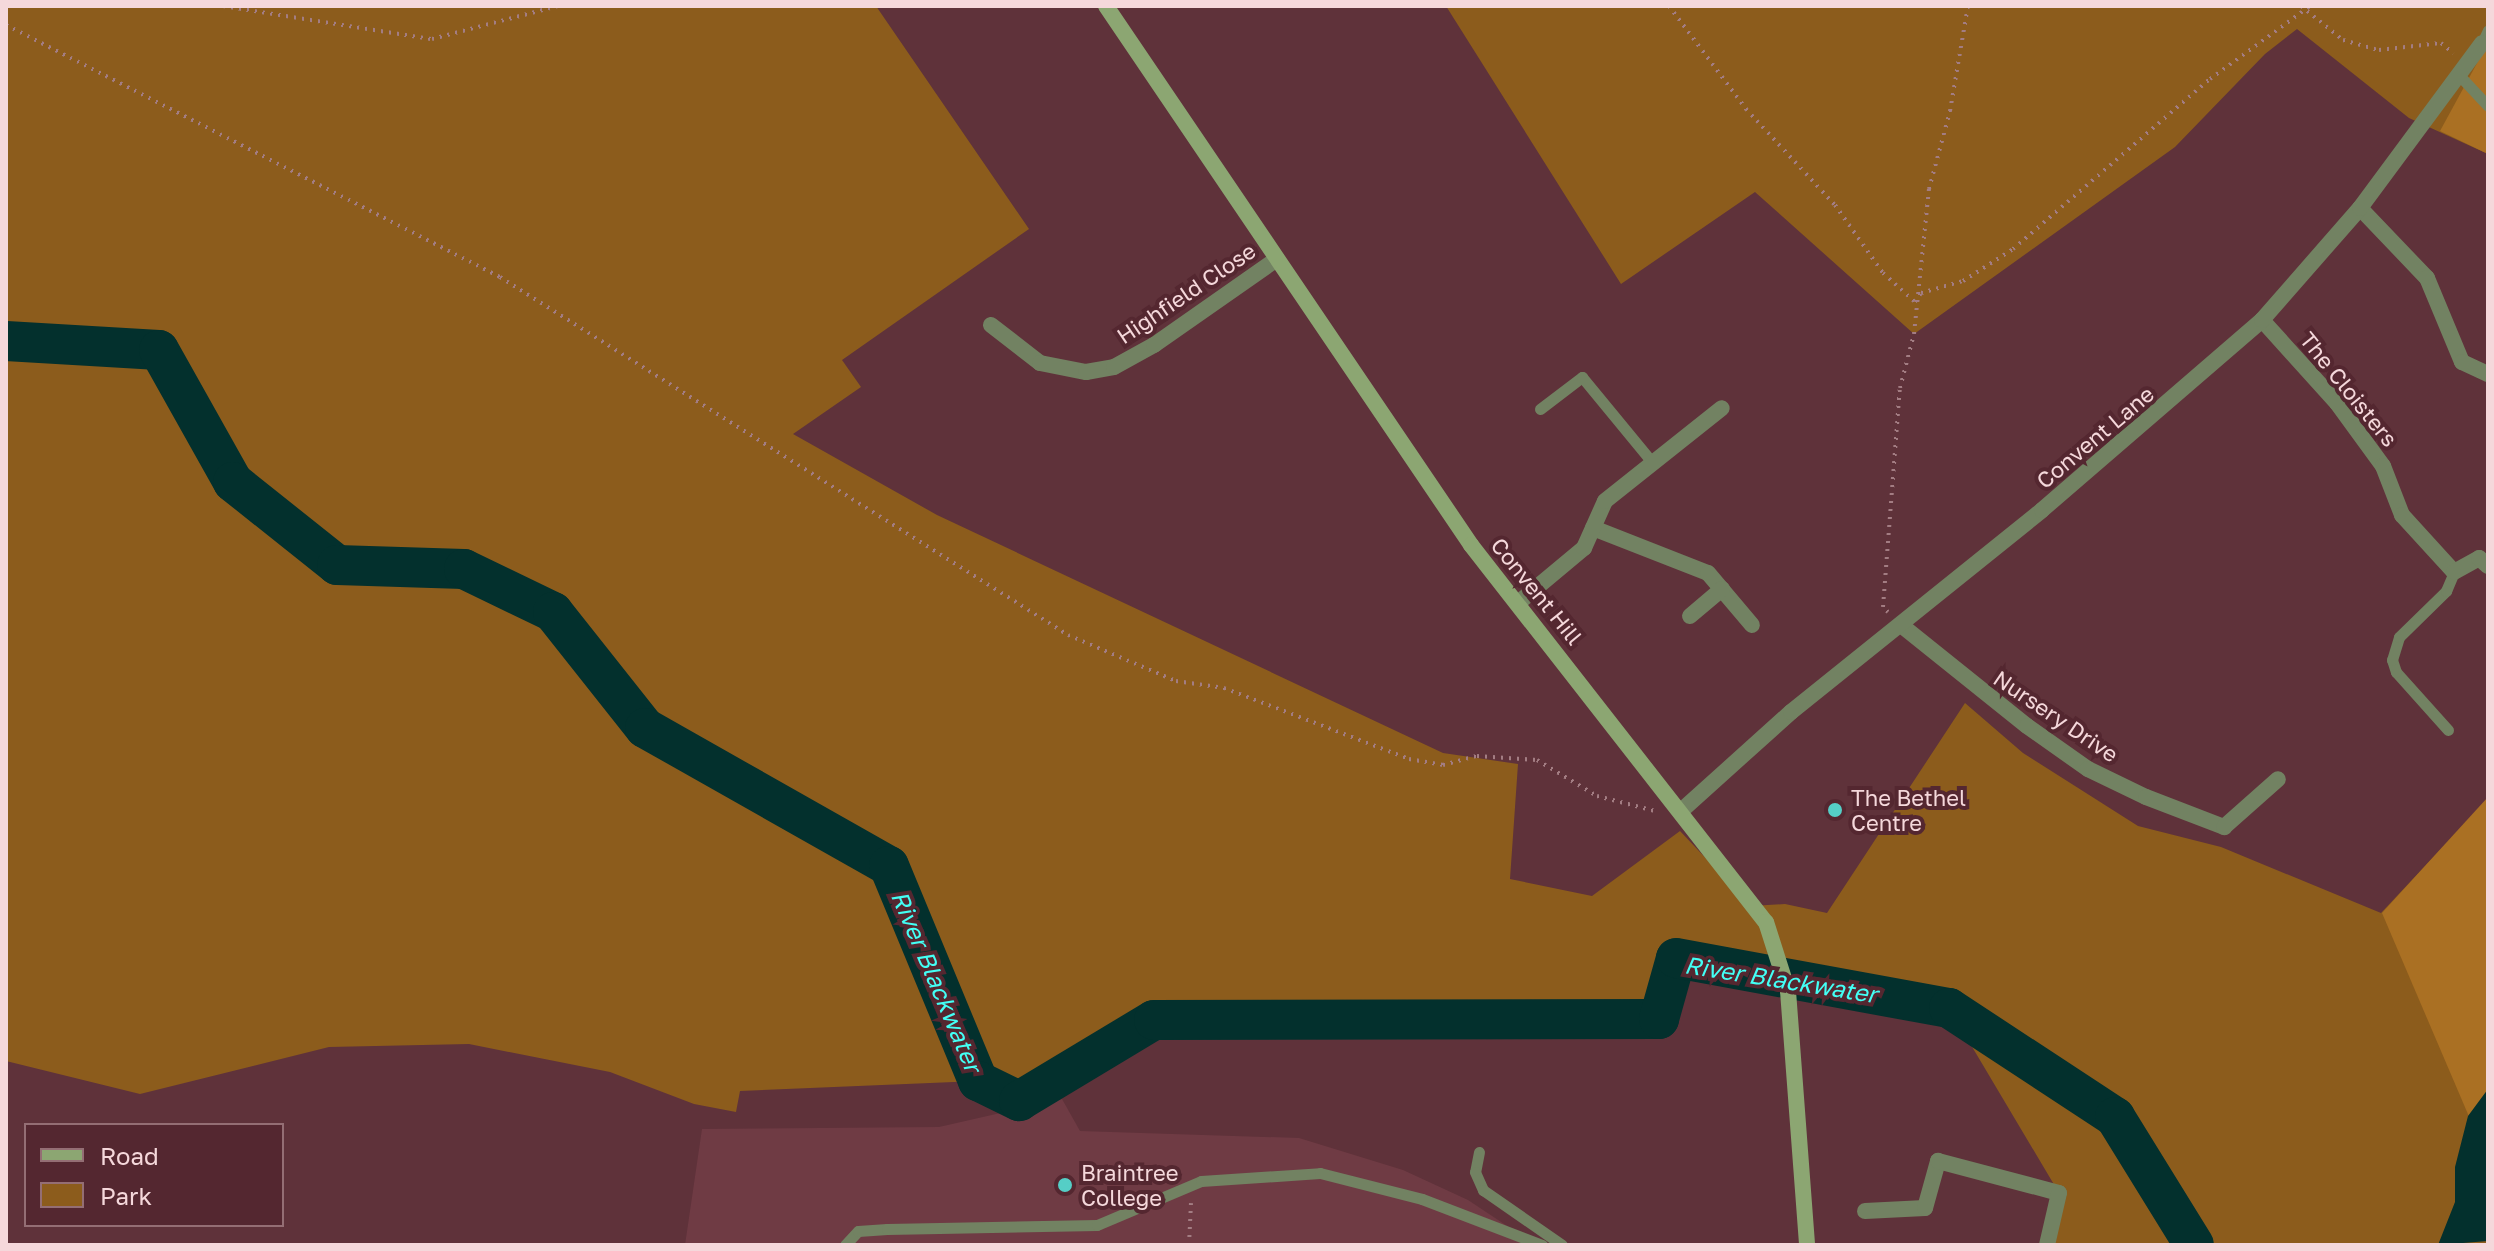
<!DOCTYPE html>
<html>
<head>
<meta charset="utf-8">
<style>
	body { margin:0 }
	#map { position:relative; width:2494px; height:1251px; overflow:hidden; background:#5f323a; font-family:"Golos Text",sans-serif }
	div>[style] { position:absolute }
	.built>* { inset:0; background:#6f3b44 }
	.green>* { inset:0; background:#8c5c1c }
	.forest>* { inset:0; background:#aa7023 }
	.water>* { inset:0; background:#03302d }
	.river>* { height:40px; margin:-20px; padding:0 20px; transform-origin:20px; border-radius:20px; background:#03302d }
	.path>* { height:4px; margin-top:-2px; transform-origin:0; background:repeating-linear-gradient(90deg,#a37d83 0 2px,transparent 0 8px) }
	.lane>* { height:11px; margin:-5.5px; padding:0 5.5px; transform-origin:5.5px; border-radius:5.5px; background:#728262 }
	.street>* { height:16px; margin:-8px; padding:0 8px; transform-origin:8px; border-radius:8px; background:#728262 }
	.secondary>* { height:16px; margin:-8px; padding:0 8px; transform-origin:8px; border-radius:8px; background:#8ca672 }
	.dots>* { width:22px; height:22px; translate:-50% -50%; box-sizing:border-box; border:4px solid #542730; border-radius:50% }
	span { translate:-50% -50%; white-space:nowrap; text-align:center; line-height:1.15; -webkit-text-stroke:8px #542730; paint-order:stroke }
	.street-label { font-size:22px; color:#f5d8db }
	.poi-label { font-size:22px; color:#f5d8db }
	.left { translate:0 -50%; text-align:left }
	.water-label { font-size:24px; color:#43fff5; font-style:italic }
	.frame { position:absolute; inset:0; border:8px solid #f5d8db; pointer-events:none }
	.legend { position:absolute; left:24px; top:1123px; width:260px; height:104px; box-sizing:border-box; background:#542730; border:2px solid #946e74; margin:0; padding:10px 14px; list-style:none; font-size:24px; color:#f5d8db }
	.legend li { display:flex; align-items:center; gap:16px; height:40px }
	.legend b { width:40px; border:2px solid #946e74 }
</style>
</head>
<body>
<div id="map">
	<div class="built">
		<i style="clip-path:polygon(1062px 1099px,1080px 1131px,1299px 1138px,1403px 1170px,1468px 1200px,1536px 1245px,685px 1245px,702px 1129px,939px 1127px)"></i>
	</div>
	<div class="green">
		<i style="clip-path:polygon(6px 6px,876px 6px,1029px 229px,842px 360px,861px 387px,793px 434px,937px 515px,1443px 753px,1518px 764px,1510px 879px,1592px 896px,1680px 831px,1751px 906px,1785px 904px,1827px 913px,1965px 703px,2023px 753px,2138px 826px,2221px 847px,2381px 913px,2488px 799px,2488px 1245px,2054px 1245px,2059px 1193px,1949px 1008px,1677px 959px,1659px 1019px,1155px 1020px,1019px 1101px,978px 1081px,740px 1091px,736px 1112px,694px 1104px,610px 1072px,469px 1044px,329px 1047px,140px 1094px,6px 1061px)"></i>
		<i style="clip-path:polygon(1446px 6px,2488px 6px,2488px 154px,2409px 118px,2297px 29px,2265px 54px,2175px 147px,1914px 334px,1755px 192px,1621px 284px)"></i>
	</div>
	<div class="forest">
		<i style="clip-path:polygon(2488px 43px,2488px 154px,2440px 131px)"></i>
		<i style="clip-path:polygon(2488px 797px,2488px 1161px,2382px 913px)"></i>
	</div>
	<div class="water">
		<i style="clip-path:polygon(2488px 1089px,2488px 1241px,2438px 1245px,2455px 1202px,2455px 1167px,2468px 1116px)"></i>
	</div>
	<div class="river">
		<i style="left:6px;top:341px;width:153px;rotate:3.4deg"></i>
		<i style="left:159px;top:350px;width:151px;rotate:60.7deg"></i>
		<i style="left:233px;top:482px;width:133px;rotate:38.6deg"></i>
		<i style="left:337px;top:565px;width:127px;rotate:1.8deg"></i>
		<i style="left:464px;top:569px;width:99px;rotate:25.8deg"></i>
		<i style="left:553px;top:612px;width:148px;rotate:51.6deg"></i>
		<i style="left:645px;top:728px;width:280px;rotate:29.5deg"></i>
		<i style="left:889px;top:866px;width:233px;rotate:67.5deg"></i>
		<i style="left:978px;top:1081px;width:46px;rotate:26deg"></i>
		<i style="left:1019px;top:1101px;width:157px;rotate:-31deg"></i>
		<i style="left:1154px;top:1020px;width:505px;rotate:-0.11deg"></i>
		<i style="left:1659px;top:1019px;width:63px;rotate:-74.4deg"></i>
		<i style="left:1676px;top:958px;width:278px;rotate:10.4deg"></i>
		<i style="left:1949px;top:1008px;width:199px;rotate:33.3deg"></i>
		<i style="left:2115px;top:1117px;width:150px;rotate:58.3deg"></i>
	</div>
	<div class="path">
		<i style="left:223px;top:6px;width:212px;rotate:9deg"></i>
		<i style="left:432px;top:39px;width:130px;rotate:-14.7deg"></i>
		<i style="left:1669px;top:6px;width:129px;rotate:53.2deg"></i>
		<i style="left:1746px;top:109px;width:131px;rotate:47.2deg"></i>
		<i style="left:1835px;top:205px;width:83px;rotate:54.8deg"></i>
		<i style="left:1883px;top:273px;width:43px;rotate:42.2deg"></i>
		<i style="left:1915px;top:302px;width:11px;rotate:-56deg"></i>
		<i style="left:1921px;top:293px;width:44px;rotate:-15.9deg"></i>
		<i style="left:1963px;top:281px;width:59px;rotate:-32.6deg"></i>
		<i style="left:2013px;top:249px;width:260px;rotate:-40.8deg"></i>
		<i style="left:2210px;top:79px;width:124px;rotate:-36.1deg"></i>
		<i style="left:2301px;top:6px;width:54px;rotate:39deg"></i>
		<i style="left:2343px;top:40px;width:37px;rotate:16deg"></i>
		<i style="left:2379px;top:50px;width:62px;rotate:-6.4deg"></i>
		<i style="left:2441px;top:43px;width:16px;rotate:40deg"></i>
		<i style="left:6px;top:25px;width:555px;rotate:27.03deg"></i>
		<i style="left:500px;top:277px;width:671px;rotate:32.22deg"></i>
		<i style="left:1068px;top:635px;width:117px;rotate:23.1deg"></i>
		<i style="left:1176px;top:681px;width:49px;rotate:8.3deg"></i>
		<i style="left:1224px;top:688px;width:198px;rotate:21deg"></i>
		<i style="left:1409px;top:759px;width:35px;rotate:10deg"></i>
		<i style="left:1443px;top:765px;width:35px;rotate:-15deg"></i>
		<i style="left:1477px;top:756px;width:60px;rotate:3.8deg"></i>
		<i style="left:1537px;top:760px;width:70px;rotate:31deg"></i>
		<i style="left:1597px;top:796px;width:60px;rotate:14.5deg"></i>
		<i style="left:1888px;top:612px;width:7px;rotate:-135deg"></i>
		<i style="left:1883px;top:607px;width:220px;rotate:-85.6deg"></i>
		<i style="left:1900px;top:388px;width:56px;rotate:-75.5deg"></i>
		<i style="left:1914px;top:334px;width:146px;rotate:-84.1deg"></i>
		<i style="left:1929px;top:189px;width:81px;rotate:-74.9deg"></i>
		<i style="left:1950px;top:111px;width:107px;rotate:-80.3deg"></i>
		<i style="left:1189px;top:1245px;width:42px;rotate:-87.3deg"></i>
	</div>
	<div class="lane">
		<i style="left:2482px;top:43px;width:14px;rotate:-65deg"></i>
		<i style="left:2459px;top:75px;width:42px;rotate:46.9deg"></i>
		<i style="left:1540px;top:409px;width:53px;rotate:-37.3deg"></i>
		<i style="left:1582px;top:377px;width:110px;rotate:50.5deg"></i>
		<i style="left:2448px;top:730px;width:78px;rotate:-131.9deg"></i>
		<i style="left:2396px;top:672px;width:13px;rotate:-108deg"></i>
		<i style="left:2392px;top:660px;width:24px;rotate:-73deg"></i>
		<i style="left:2399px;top:637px;width:66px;rotate:-44.4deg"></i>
		<i style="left:2446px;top:591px;width:21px;rotate:-67deg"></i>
		<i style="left:1479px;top:1152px;width:20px;rotate:101deg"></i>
		<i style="left:1475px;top:1172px;width:20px;rotate:66deg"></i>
		<i style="left:1483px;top:1190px;width:96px;rotate:34.8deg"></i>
		<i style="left:845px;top:1245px;width:19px;rotate:-47deg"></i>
		<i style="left:858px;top:1231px;width:29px;rotate:-4deg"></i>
		<i style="left:887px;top:1229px;width:210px;rotate:-1.1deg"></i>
		<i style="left:1097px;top:1225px;width:113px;rotate:-22.9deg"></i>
		<i style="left:1201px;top:1181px;width:119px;rotate:-3.8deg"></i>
		<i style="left:1320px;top:1173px;width:105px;rotate:14.3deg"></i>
		<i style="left:1422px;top:1199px;width:129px;rotate:21deg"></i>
	</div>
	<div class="street">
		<i style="left:2360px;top:208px;width:97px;rotate:46.3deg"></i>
		<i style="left:2427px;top:278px;width:91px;rotate:67.4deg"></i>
		<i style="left:2462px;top:362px;width:29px;rotate:25deg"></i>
		<i style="left:2262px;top:320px;width:112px;rotate:47.9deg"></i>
		<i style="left:2337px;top:403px;width:78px;rotate:53.9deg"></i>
		<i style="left:2383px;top:466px;width:53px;rotate:68.8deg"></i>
		<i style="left:2402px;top:515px;width:77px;rotate:47.6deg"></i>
		<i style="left:2454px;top:572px;width:29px;rotate:-29deg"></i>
		<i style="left:2479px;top:558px;width:12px;rotate:42deg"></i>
		<i style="left:991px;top:325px;width:62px;rotate:37.8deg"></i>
		<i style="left:1040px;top:363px;width:47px;rotate:11.1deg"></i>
		<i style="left:1086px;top:372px;width:28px;rotate:-10deg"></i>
		<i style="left:1114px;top:367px;width:46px;rotate:-28.8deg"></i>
		<i style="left:1154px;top:345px;width:150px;rotate:-35deg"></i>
		<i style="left:1593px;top:528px;width:123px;rotate:21.4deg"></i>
		<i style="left:1708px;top:573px;width:68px;rotate:49.8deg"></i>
		<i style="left:1518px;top:603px;width:86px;rotate:-39.8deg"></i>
		<i style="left:1584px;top:548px;width:51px;rotate:-65.9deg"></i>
		<i style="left:1605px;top:501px;width:149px;rotate:-38.5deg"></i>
		<i style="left:1690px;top:616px;width:42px;rotate:-40.2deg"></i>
		<i style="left:1901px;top:625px;width:161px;rotate:38.7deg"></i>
		<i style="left:2027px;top:726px;width:75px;rotate:35.2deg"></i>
		<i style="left:2088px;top:769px;width:64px;rotate:25.8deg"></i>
		<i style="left:2146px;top:797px;width:84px;rotate:21deg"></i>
		<i style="left:2224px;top:827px;width:72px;rotate:-41.6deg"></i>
		<i style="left:1681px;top:811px;width:148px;rotate:-42deg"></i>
		<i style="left:1791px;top:712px;width:322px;rotate:-38.8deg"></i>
		<i style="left:2042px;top:510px;width:291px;rotate:-40.8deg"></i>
		<i style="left:2262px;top:320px;width:149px;rotate:-48.8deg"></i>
		<i style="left:2360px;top:208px;width:205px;rotate:-53.5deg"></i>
		<i style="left:1865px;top:1211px;width:60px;rotate:-2.9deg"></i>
		<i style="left:1925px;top:1208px;width:49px;rotate:-74.5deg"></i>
		<i style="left:1938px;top:1161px;width:125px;rotate:14.8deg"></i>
		<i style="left:2059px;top:1193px;width:53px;rotate:103deg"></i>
	</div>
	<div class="secondary">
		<i style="left:1106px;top:6px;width:651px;rotate:55.89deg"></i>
		<i style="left:1471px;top:545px;width:479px;rotate:52deg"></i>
		<i style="left:1766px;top:922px;width:72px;rotate:72.3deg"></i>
		<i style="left:1788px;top:991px;width:255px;rotate:85.7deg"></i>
	</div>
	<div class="dots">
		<i style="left:1835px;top:810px;background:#55cec6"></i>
		<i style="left:1065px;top:1185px;background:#55cec6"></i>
	</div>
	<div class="street-label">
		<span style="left:1186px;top:293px;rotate:-34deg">Highfield Close</span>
		<span style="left:2349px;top:389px;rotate:51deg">The Cloisters</span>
		<span style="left:2095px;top:437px;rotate:-40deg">Convent Lane</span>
		<span style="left:1537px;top:591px;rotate:51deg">Convent Hill</span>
		<span style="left:2056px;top:716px;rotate:34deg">Nursery Drive</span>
	</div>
	<div class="poi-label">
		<span class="left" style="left:1851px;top:810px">The Bethel<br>Centre</span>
		<span class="left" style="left:1081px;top:1185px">Braintree<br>College</span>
	</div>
	<div class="water-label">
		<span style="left:1781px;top:979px;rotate:9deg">River Blackwater</span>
		<span style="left:937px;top:981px;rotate:67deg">River Blackwater</span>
	</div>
	<div class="frame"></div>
	<ul class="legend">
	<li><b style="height:10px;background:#8ca672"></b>Road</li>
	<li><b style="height:22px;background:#8c5c1c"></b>Park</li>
	</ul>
</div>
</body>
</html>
